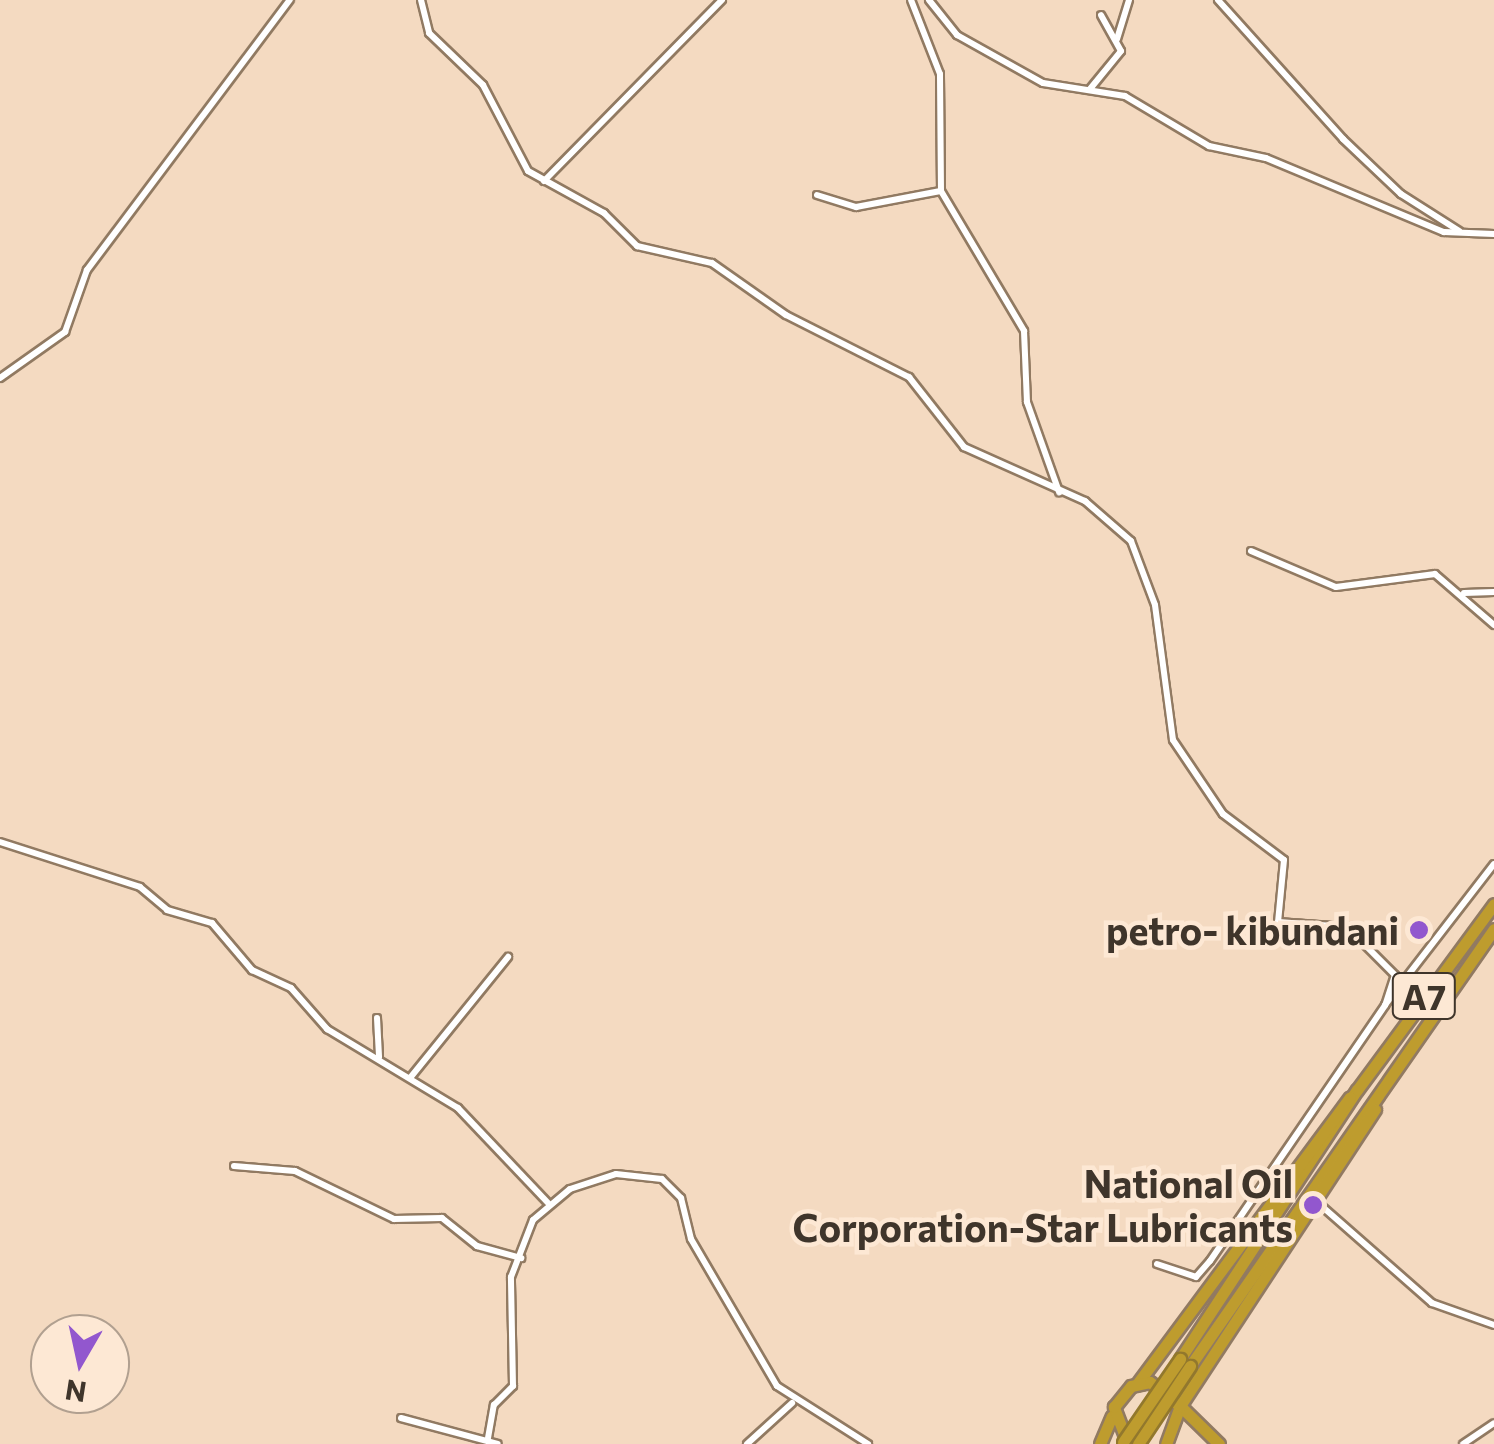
<!DOCTYPE html>
<html>
<head>
<meta charset="utf-8">
<style>
	body { margin:0 }
	#map { position:relative; width:1494px; height:1444px; overflow:hidden; background:#f4dac1; font-family:Commissioner,sans-serif }
	div>[style] { position:absolute }
	.roads { filter:drop-shadow(2px 0 #917a62) drop-shadow(-2px 0 #917a62) drop-shadow(0 2px #917a62) drop-shadow(0 -2px #917a62) }
	.street>* { height:6px; margin:-3px; padding:0 3px; transform-origin:3px; border-radius:3px; background:#fff }
	.highway>* { height:11px; margin:-5.5px; padding:0 5.5px; transform-origin:5.5px; border-radius:5.5px; background:#be9c2e }
	.bridges { filter:drop-shadow(2px 0 #92782d) drop-shadow(-2px 0 #92782d) drop-shadow(0 2px #92782d) drop-shadow(0 -2px #92782d) }
	.highway-bridge>* { height:11px; margin:-5.5px; padding:0 5.5px; transform-origin:5.5px; border-radius:5.5px; background:#be9c2e }
	.dots>* { width:28px; height:28px; translate:-50% -50%; box-sizing:border-box; border:5px solid #fde8d4; border-radius:50% }
	span { translate:-50% -50%; white-space:nowrap; text-align:center; line-height:1.15; -webkit-text-stroke:9px #fde8d4; paint-order:stroke }
	.shield-label span { padding:2px 8px; background:#fde8d4; border:2px solid; border-radius:8px; -webkit-text-stroke-width:0 }
	.shield-label { font-size:35px; color:#3f352b; font-weight:700 }
	.poi-label { font-size:38px; color:#3f352b; font-weight:700 }
	.right { translate:-100% -50%; text-align:right }
	.north { position:absolute; left:30px; top:1314px; width:100px; height:100px; box-sizing:border-box; background:#fde8d4; border:2px solid #b1a090; border-radius:50%; rotate:189deg; font-size:28px; font-weight:700; line-height:40px; text-align:center; color:#3f352b }
	.north::after { content:''; display:block; margin:auto; width:35px; height:45px; background:#9257ce; clip-path:polygon(50% 0,100% 100%,50% 72%,0 100%) }
</style>
</head>
<body>
<div id="map">
	<div class="roads">
		<div class="street">
			<i style="left:421px;top:0;width:34px;rotate:76deg"></i>
			<i style="left:429px;top:33px;width:75px;rotate:43.9deg"></i>
			<i style="left:483px;top:85px;width:97px;rotate:62.4deg"></i>
			<i style="left:528px;top:171px;width:87px;rotate:28.9deg"></i>
			<i style="left:604px;top:213px;width:47px;rotate:45deg"></i>
			<i style="left:637px;top:246px;width:77px;rotate:12.8deg"></i>
			<i style="left:712px;top:263px;width:90px;rotate:35.1deg"></i>
			<i style="left:786px;top:315px;width:138px;rotate:26.8deg"></i>
			<i style="left:909px;top:377px;width:89px;rotate:51.8deg"></i>
			<i style="left:964px;top:447px;width:133px;rotate:24.1deg"></i>
			<i style="left:1085px;top:501px;width:61px;rotate:41deg"></i>
			<i style="left:1131px;top:541px;width:68px;rotate:69.4deg"></i>
			<i style="left:1155px;top:605px;width:136px;rotate:82.4deg"></i>
			<i style="left:1173px;top:740px;width:89px;rotate:56deg"></i>
			<i style="left:1223px;top:814px;width:76px;rotate:37deg"></i>
			<i style="left:1284px;top:860px;width:62px;rotate:95.5deg"></i>
			<i style="left:1278px;top:922px;width:69px;rotate:4.1deg"></i>
			<i style="left:1347px;top:927px;width:68px;rotate:45deg"></i>
			<i style="left:1395px;top:975px;width:32px;rotate:108deg"></i>
			<i style="left:929px;top:0;width:45px;rotate:51.3deg"></i>
			<i style="left:957px;top:35px;width:98px;rotate:29.2deg"></i>
			<i style="left:1043px;top:83px;width:83px;rotate:9deg"></i>
			<i style="left:1125px;top:96px;width:98px;rotate:30.8deg"></i>
			<i style="left:1209px;top:146px;width:58px;rotate:11.9deg"></i>
			<i style="left:1266px;top:158px;width:193px;rotate:22.6deg"></i>
			<i style="left:1444px;top:232px;width:50px;rotate:2.3deg"></i>
			<i style="left:1218px;top:0;width:187px;rotate:48deg"></i>
			<i style="left:1343px;top:139px;width:80px;rotate:43.5deg"></i>
			<i style="left:1401px;top:194px;width:69px;rotate:32.5deg"></i>
			<i style="left:1117px;top:39px;width:41px;rotate:-72.9deg"></i>
			<i style="left:1090px;top:89px;width:49px;rotate:-50.8deg"></i>
			<i style="left:1121px;top:51px;width:41px;rotate:-119.1deg"></i>
			<i style="left:544px;top:181px;width:254px;rotate:-45.5deg"></i>
			<i style="left:941px;top:191px;width:163px;rotate:59.3deg"></i>
			<i style="left:1024px;top:331px;width:71px;rotate:87.6deg"></i>
			<i style="left:1027px;top:402px;width:96px;rotate:70.4deg"></i>
			<i style="left:817px;top:195px;width:41px;rotate:17.1deg"></i>
			<i style="left:856px;top:207px;width:86px;rotate:-10.7deg"></i>
			<i style="left:941px;top:191px;width:117px;rotate:-90.5deg"></i>
			<i style="left:940px;top:74px;width:79px;rotate:-111.4deg"></i>
			<i style="left:0;top:378px;width:80px;rotate:-35.3deg"></i>
			<i style="left:65px;top:332px;width:66px;rotate:-70.5deg"></i>
			<i style="left:87px;top:270px;width:338px;rotate:-53.1deg"></i>
			<i style="left:1251px;top:551px;width:92px;rotate:23deg"></i>
			<i style="left:1336px;top:587px;width:100px;rotate:-7.5deg"></i>
			<i style="left:1435px;top:574px;width:78px;rotate:40.8deg"></i>
			<i style="left:1464px;top:593px;width:30px;rotate:-2deg"></i>
			<i style="left:0;top:842px;width:147px;rotate:17.8deg"></i>
			<i style="left:140px;top:887px;width:35px;rotate:40deg"></i>
			<i style="left:167px;top:910px;width:47px;rotate:16.1deg"></i>
			<i style="left:212px;top:923px;width:62px;rotate:49.6deg"></i>
			<i style="left:252px;top:970px;width:43px;rotate:24.8deg"></i>
			<i style="left:291px;top:988px;width:55px;rotate:48.7deg"></i>
			<i style="left:327px;top:1029px;width:153px;rotate:31.1deg"></i>
			<i style="left:458px;top:1108px;width:131px;rotate:46.5deg"></i>
			<i style="left:377px;top:1018px;width:39px;rotate:87deg"></i>
			<i style="left:410px;top:1078px;width:156px;rotate:-51deg"></i>
			<i style="left:234px;top:1166px;width:61px;rotate:4.7deg"></i>
			<i style="left:295px;top:1171px;width:110px;rotate:25.9deg"></i>
			<i style="left:394px;top:1219px;width:48px;rotate:-1.2deg"></i>
			<i style="left:442px;top:1218px;width:45px;rotate:38.7deg"></i>
			<i style="left:477px;top:1246px;width:46px;rotate:15.3deg"></i>
			<i style="left:1317px;top:1202px;width:153px;rotate:41.3deg"></i>
			<i style="left:1432px;top:1303px;width:66px;rotate:19.5deg"></i>
			<i style="left:1157px;top:1264px;width:41px;rotate:18.4deg"></i>
			<i style="left:1196px;top:1277px;width:21px;rotate:-49deg"></i>
			<i style="left:1210px;top:1261px;width:310px;rotate:-55.6deg"></i>
			<i style="left:1385px;top:1005px;width:178px;rotate:-52.3deg"></i>
			<i style="left:401px;top:1418px;width:100px;rotate:15deg"></i>
			<i style="left:488px;top:1438px;width:34px;rotate:-80deg"></i>
			<i style="left:494px;top:1405px;width:27px;rotate:-45deg"></i>
			<i style="left:513px;top:1386px;width:109px;rotate:-91.1deg"></i>
			<i style="left:511px;top:1277px;width:61px;rotate:-68.9deg"></i>
			<i style="left:533px;top:1220px;width:48px;rotate:-40deg"></i>
			<i style="left:570px;top:1189px;width:48px;rotate:-18.1deg"></i>
			<i style="left:616px;top:1174px;width:46px;rotate:6.2deg"></i>
			<i style="left:662px;top:1179px;width:27px;rotate:45deg"></i>
			<i style="left:681px;top:1198px;width:42px;rotate:76.3deg"></i>
			<i style="left:691px;top:1239px;width:170px;rotate:59.7deg"></i>
			<i style="left:777px;top:1386px;width:108px;rotate:32.5deg"></i>
			<i style="left:747px;top:1444px;width:61px;rotate:-42.3deg"></i>
			<i style="left:1463px;top:1444px;width:37px;rotate:-34deg"></i>
		</div>
		<div class="highway">
			<i style="left:1180px;top:1359px;width:322px;rotate:-56.7deg"></i>
			<i style="left:1357px;top:1090px;width:231px;rotate:-53.6deg"></i>
			<i style="left:1190px;top:1366px;width:532px;rotate:-55.18deg"></i>
			<i style="left:1137px;top:1384px;width:357px;rotate:-53.4deg"></i>
			<i style="left:1100px;top:1444px;width:30px;rotate:-67deg"></i>
			<i style="left:1128px;top:1444px;width:40px;rotate:-111deg"></i>
			<i style="left:1114px;top:1407px;width:27px;rotate:-51deg"></i>
			<i style="left:1131px;top:1386px;width:19px;rotate:-12deg"></i>
			<i style="left:1150px;top:1382px;width:38px;rotate:39deg"></i>
			<i style="left:1180px;top:1406px;width:40px;rotate:110.2deg"></i>
			<i style="left:1219px;top:1444px;width:54px;rotate:-135.7deg"></i>
			<i style="left:1180px;top:1406px;width:355px;rotate:-56.7deg"></i>
		</div>
	</div>
	<div class="bridges">
		<div class="highway-bridge">
			<i style="left:1123px;top:1442px;width:101px;rotate:-55.5deg"></i>
			<i style="left:1138px;top:1444px;width:94px;rotate:-56.3deg"></i>
		</div>
	</div>
	<div class="dots">
		<i style="left:1419px;top:930px;background:#9257ce"></i>
		<i style="left:1313px;top:1205px;background:#9257ce"></i>
	</div>
	<div class="shield-label">
		<span style="left:1424px;top:996px">A7</span>
	</div>
	<div class="poi-label">
		<span class="right" style="left:1399px;top:930px">petro- kibundani</span>
		<span class="right" style="left:1293px;top:1205px">National Oil<br>Corporation-Star Lubricants</span>
	</div>
	<div class="north">N</div>
</div>
</body>
</html>
